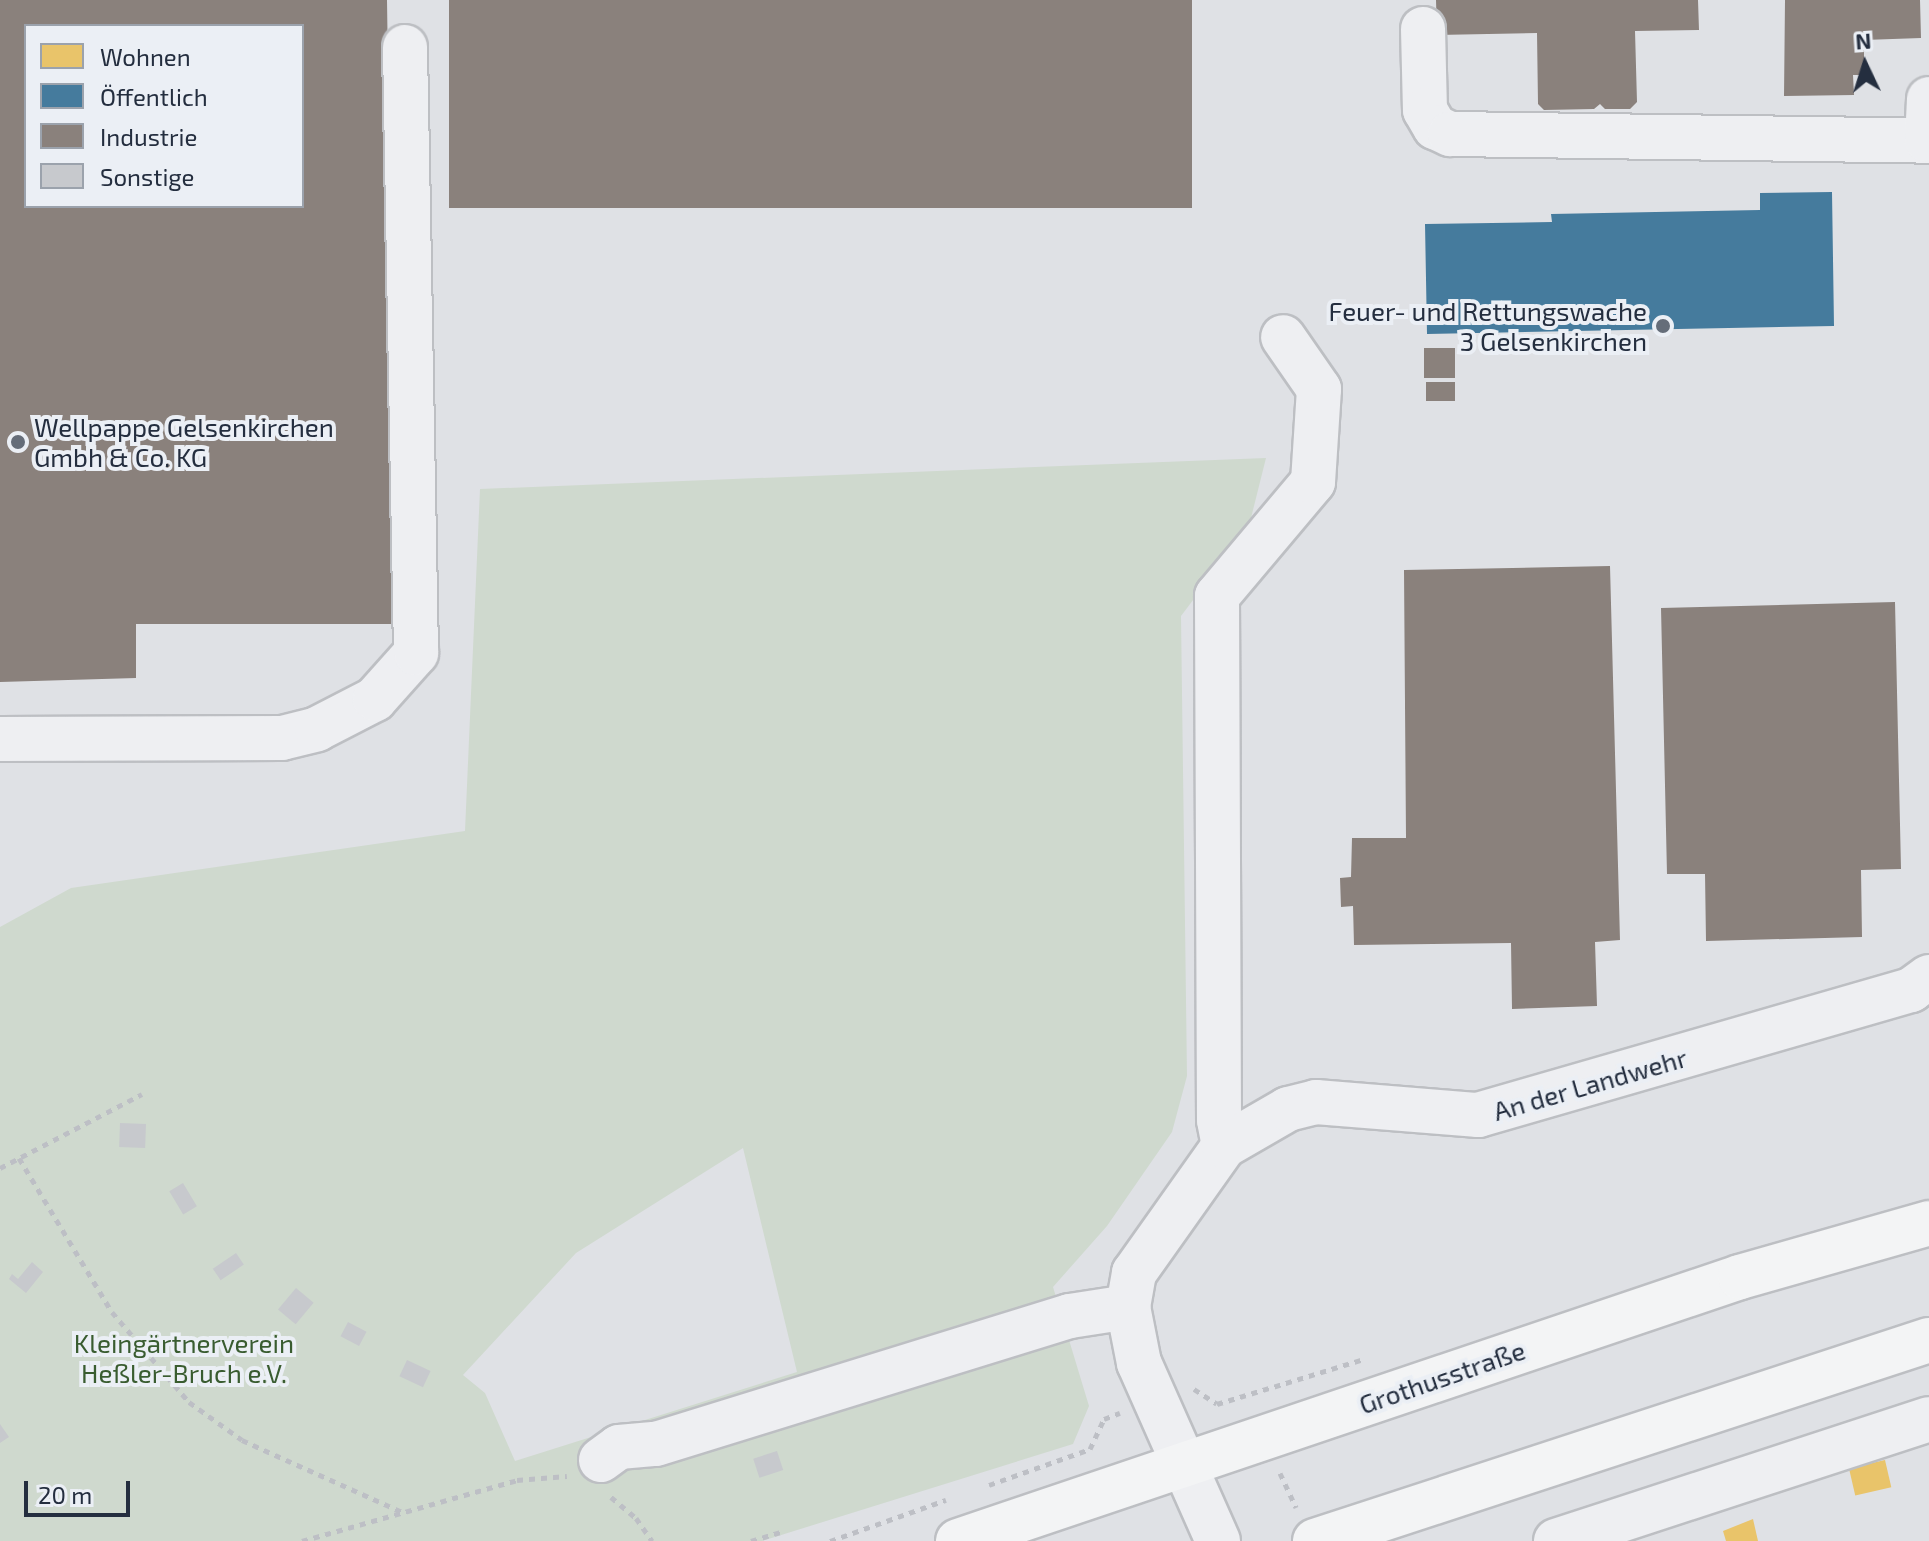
<!DOCTYPE html>
<html>
<head>
<meta charset="utf-8">
<style>
	body { margin:0 }
	#map { position:relative; width:1929px; height:1541px; overflow:hidden; background:#dfe1e5; font-family:"Exo 2",sans-serif }
	div>[style] { position:absolute }
	.green>* { inset:0; background:#cfd9ce }
	.homes>* { inset:0; background:#e9c46a; transform-origin:0 0 }
	.public>* { inset:0; background:#457b9d }
	.industry>* { inset:0; background:#8a817c; transform-origin:0 0 }
	.building>* { inset:0; background:#c7c9cd; transform-origin:0 0 }
	.path>* { height:5px; margin-top:-2.5px; transform-origin:0; background:repeating-linear-gradient(90deg,#bdbfc5 0 6px,transparent 0 12px) }
	.roads { filter:drop-shadow(2px 0 #bdbfc3) drop-shadow(-2px 0 #bdbfc3) drop-shadow(0 2px #bdbfc3) drop-shadow(0 -2px #bdbfc3) }
	.minor>* { height:44px; margin:-22px; padding:0 22px; transform-origin:22px; border-radius:22px; background:#eeeff2 }
	.major>* { height:44px; margin:-22px; padding:0 22px; transform-origin:22px; border-radius:22px; background:#f3f4f5 }
	.dots>* { width:22px; height:22px; translate:-50% -50%; box-sizing:border-box; border:4px solid #ebeff5; border-radius:50% }
	span { translate:-50% -50%; white-space:nowrap; text-align:center; line-height:1.15; -webkit-text-stroke:8px #ebeff5; paint-order:stroke }
	.poi-label { font-size:26px; color:#242e3f }
	.right { translate:-100% -50%; text-align:right }
	.left { translate:0 -50%; text-align:left }
	.street-label { font-size:26px; color:#242e3f }
	.park-label { font-size:26px; color:#395c30 }
	.legend { position:absolute; left:24px; top:24px; width:280px; height:184px; box-sizing:border-box; background:#ebeff5; border:2px solid #9ba2ac; margin:0; padding:10px 14px; list-style:none; font-size:24px; color:#242e3f }
	.legend li { display:flex; align-items:center; gap:16px; height:40px }
	.legend b { width:40px; border:2px solid #9ba2ac }
	.north { position:absolute; left:1825px; top:24px; width:80px; height:80px; -webkit-text-stroke:6px #ebeff5; paint-order:stroke; rotate:356deg; font-size:22px; font-weight:700; line-height:32px; text-align:center; color:#242e3f }
	.north::after { content:''; display:block; margin:auto; width:28px; height:36px; background:#242e3f; clip-path:polygon(50% 0,100% 100%,50% 72%,0 100%) }
	.scale { position:absolute; left:24px; top:1481px; width:106px; height:36px; box-sizing:border-box; border:4px solid #242e3f; border-top:0; padding-left:10px; font-size:24px; line-height:28px; white-space:nowrap; color:#242e3f; -webkit-text-stroke:6px #ebeff5; paint-order:stroke }
</style>
</head>
<body>
<div id="map">
	<div class="green">
		<i style="clip-path:polygon(evenodd,1266px 458px,1249px 526px,1181px 616px,1187px 1076px,1172px 1132px,1107px 1226px,1053px 1287px,1089px 1406px,1073px 1444px,762px 1541px,0 1541px,0 927px,71px 888px,465px 831px,480px 489px,1266px 458px,743px 1148px,797px 1372px,515px 1461px,485px 1393px,463px 1375px,576px 1253px,743px 1148px)"></i>
	</div>
	<div class="homes">
		<i style="left:1885px;top:1460px;width:28px;height:37px;rotate:77deg"></i>
		<i style="clip-path:polygon(1753px 1519px,1758px 1541px,1726px 1541px,1723px 1531px)"></i>
	</div>
	<div class="public">
		<i style="clip-path:polygon(1832px 192px,1834px 326px,1427px 334px,1425px 224px,1552px 222px,1551px 214px,1760px 210px,1760px 193px)"></i>
	</div>
	<div class="industry">
		<i style="clip-path:polygon(evenodd,0 0,387px 0,396px 624px,136px 624px,136px 678px,0 682px,0 0,26px 26px,302px 26px,302px 206px,26px 206px,26px 26px)"></i>
		<i style="left:449px;top:0;width:743px;height:208px"></i>
		<i style="clip-path:polygon(1436px 0,1698px 0,1699px 30px,1635px 31px,1637px 102px,1630px 109px,1605px 109px,1600px 104px,1594px 109px,1544px 110px,1538px 104px,1537px 33px,1437px 35px)"></i>
		<i style="clip-path:polygon(1785px 0,1920px 0,1921px 38px,1864px 40px,1864px 75px,1853px 75px,1854px 95px,1784px 96px)"></i>
		<i style="left:1424px;top:348px;width:31px;height:30px"></i>
		<i style="left:1426px;top:382px;width:29px;height:19px"></i>
		<i style="clip-path:polygon(1610px 566px,1620px 940px,1595px 942px,1597px 1006px,1512px 1009px,1511px 943px,1354px 945px,1353px 906px,1341px 907px,1340px 878px,1351px 877px,1352px 838px,1406px 838px,1404px 570px)"></i>
		<i style="clip-path:polygon(1895px 602px,1901px 869px,1861px 870px,1862px 937px,1706px 941px,1705px 874px,1667px 874px,1661px 608px)"></i>
	</div>
	<div class="building">
		<i style="left:120px;top:1123px;width:26px;height:24px;rotate:2deg"></i>
		<i style="left:183px;top:1183px;width:27px;height:16px;rotate:59deg"></i>
		<i style="left:236px;top:1253px;width:14px;height:28px;rotate:56deg"></i>
		<i style="clip-path:polygon(32px 1262px,43px 1272px,26px 1293px,9px 1279px,12px 1274px,18px 1279px)"></i>
		<i style="left:296px;top:1288px;width:23px;height:28px;rotate:40deg"></i>
		<i style="left:348px;top:1322px;width:21px;height:16px;rotate:28deg"></i>
		<i style="left:407px;top:1360px;width:26px;height:18px;rotate:25deg"></i>
		<i style="clip-path:polygon(0 1424px,9px 1437px,0 1443px)"></i>
		<i style="left:777px;top:1451px;width:20px;height:25px;rotate:72deg"></i>
	</div>
	<div class="path">
		<i style="left:19px;top:1158px;width:180px;rotate:58.9deg"></i>
		<i style="left:112px;top:1312px;width:118px;rotate:49.5deg"></i>
		<i style="left:189px;top:1402px;width:65px;rotate:35.6deg"></i>
		<i style="left:242px;top:1440px;width:175px;rotate:24.2deg"></i>
		<i style="left:0;top:1168px;width:160px;rotate:-27.5deg"></i>
		<i style="left:1194px;top:1389px;width:27px;rotate:33deg"></i>
		<i style="left:1217px;top:1404px;width:154px;rotate:-17deg"></i>
		<i style="left:1280px;top:1473px;width:38px;rotate:65deg"></i>
		<i style="left:989px;top:1485px;width:107px;rotate:-19.6deg"></i>
		<i style="left:1090px;top:1449px;width:33px;rotate:-65deg"></i>
		<i style="left:1104px;top:1419px;width:17px;rotate:-21deg"></i>
		<i style="left:611px;top:1497px;width:33px;rotate:40deg"></i>
		<i style="left:636px;top:1518px;width:28px;rotate:55deg"></i>
		<i style="left:302px;top:1541px;width:223px;rotate:-15.8deg"></i>
		<i style="left:517px;top:1480px;width:50px;rotate:-4.6deg"></i>
		<i style="left:751px;top:1541px;width:34px;rotate:-17deg"></i>
		<i style="left:830px;top:1541px;width:123px;rotate:-19.5deg"></i>
	</div>
	<div class="roads">
		<div class="minor">
			<i style="left:1423px;top:29px;width:81px;rotate:88.6deg"></i>
			<i style="left:1425px;top:110px;width:20px;rotate:60deg"></i>
			<i style="left:1435px;top:127px;width:17px;rotate:25deg"></i>
			<i style="left:1450px;top:134px;width:479px;rotate:0.8deg"></i>
			<i style="left:1927px;top:140px;width:41px;rotate:-87.2deg"></i>
			<i style="left:0;top:739px;width:282px;rotate:-0.2deg"></i>
			<i style="left:282px;top:738px;width:36px;rotate:-14deg"></i>
			<i style="left:317px;top:729px;width:65px;rotate:-27.3deg"></i>
			<i style="left:375px;top:699px;width:62px;rotate:-48.3deg"></i>
			<i style="left:416px;top:653px;width:606px;rotate:-91.04deg"></i>
			<i style="left:1224px;top:1146px;width:26px;rotate:-101deg"></i>
			<i style="left:1219px;top:1120px;width:524px;rotate:-90.22deg"></i>
			<i style="left:1217px;top:596px;width:149px;rotate:-49.9deg"></i>
			<i style="left:1313px;top:482px;width:93px;rotate:-86.3deg"></i>
			<i style="left:1319px;top:389px;width:63px;rotate:-124.7deg"></i>
			<i style="left:601px;top:1460px;width:22px;rotate:-36deg"></i>
			<i style="left:619px;top:1447px;width:37px;rotate:-5deg"></i>
			<i style="left:656px;top:1444px;width:433px;rotate:-17.2deg"></i>
			<i style="left:1070px;top:1316px;width:59px;rotate:-8.8deg"></i>
			<i style="left:1218px;top:1541px;width:195px;rotate:-113.9deg"></i>
			<i style="left:1139px;top:1363px;width:57px;rotate:-101.1deg"></i>
			<i style="left:1128px;top:1307px;width:35px;rotate:-80deg"></i>
			<i style="left:1134px;top:1273px;width:156px;rotate:-54.7deg"></i>
			<i style="left:1224px;top:1146px;width:74px;rotate:-30deg"></i>
			<i style="left:1288px;top:1109px;width:29px;rotate:-14deg"></i>
			<i style="left:1316px;top:1102px;width:163px;rotate:4.6deg"></i>
			<i style="left:1478px;top:1115px;width:451px;rotate:-16.1deg"></i>
			<i style="left:1911px;top:990px;width:22px;rotate:-36deg"></i>
			<i style="left:1556px;top:1541px;width:392px;rotate:-18.1deg"></i>
		</div>
		<div class="major">
			<i style="left:958px;top:1541px;width:825px;rotate:-18.65deg"></i>
			<i style="left:1740px;top:1277px;width:197px;rotate:-15.9deg"></i>
			<i style="left:1315px;top:1541px;width:646px;rotate:-18.13deg"></i>
		</div>
	</div>
	<div class="dots">
		<i style="left:1663px;top:326px;background:#656d79"></i>
		<i style="left:18px;top:442px;background:#656d79"></i>
	</div>
	<div class="poi-label">
		<span class="right" style="left:1647px;top:326px">Feuer- und Rettungswache<br>3 Gelsenkirchen</span>
		<span class="left" style="left:34px;top:442px">Wellpappe Gelsenkirchen<br>Gmbh &amp; Co. KG</span>
	</div>
	<div class="street-label">
		<span style="left:1590px;top:1084px;rotate:-16deg">An der Landwehr</span>
		<span style="left:1442px;top:1377px;rotate:-19deg">Grothusstraße</span>
	</div>
	<div class="park-label">
		<span style="left:184px;top:1358px">Kleingärtnerverein<br>Heßler-Bruch e.V.</span>
	</div>
	<ul class="legend">
	<li><b style="height:22px;background:#e9c46a"></b>Wohnen</li>
	<li><b style="height:22px;background:#457b9d"></b>Öffentlich</li>
	<li><b style="height:22px;background:#8a817c"></b>Industrie</li>
	<li><b style="height:22px;background:#c7c9cd"></b>Sonstige</li>
	</ul>
	<div class="north">N</div>
	<div class="scale">20 m</div>
</div>
</body>
</html>
